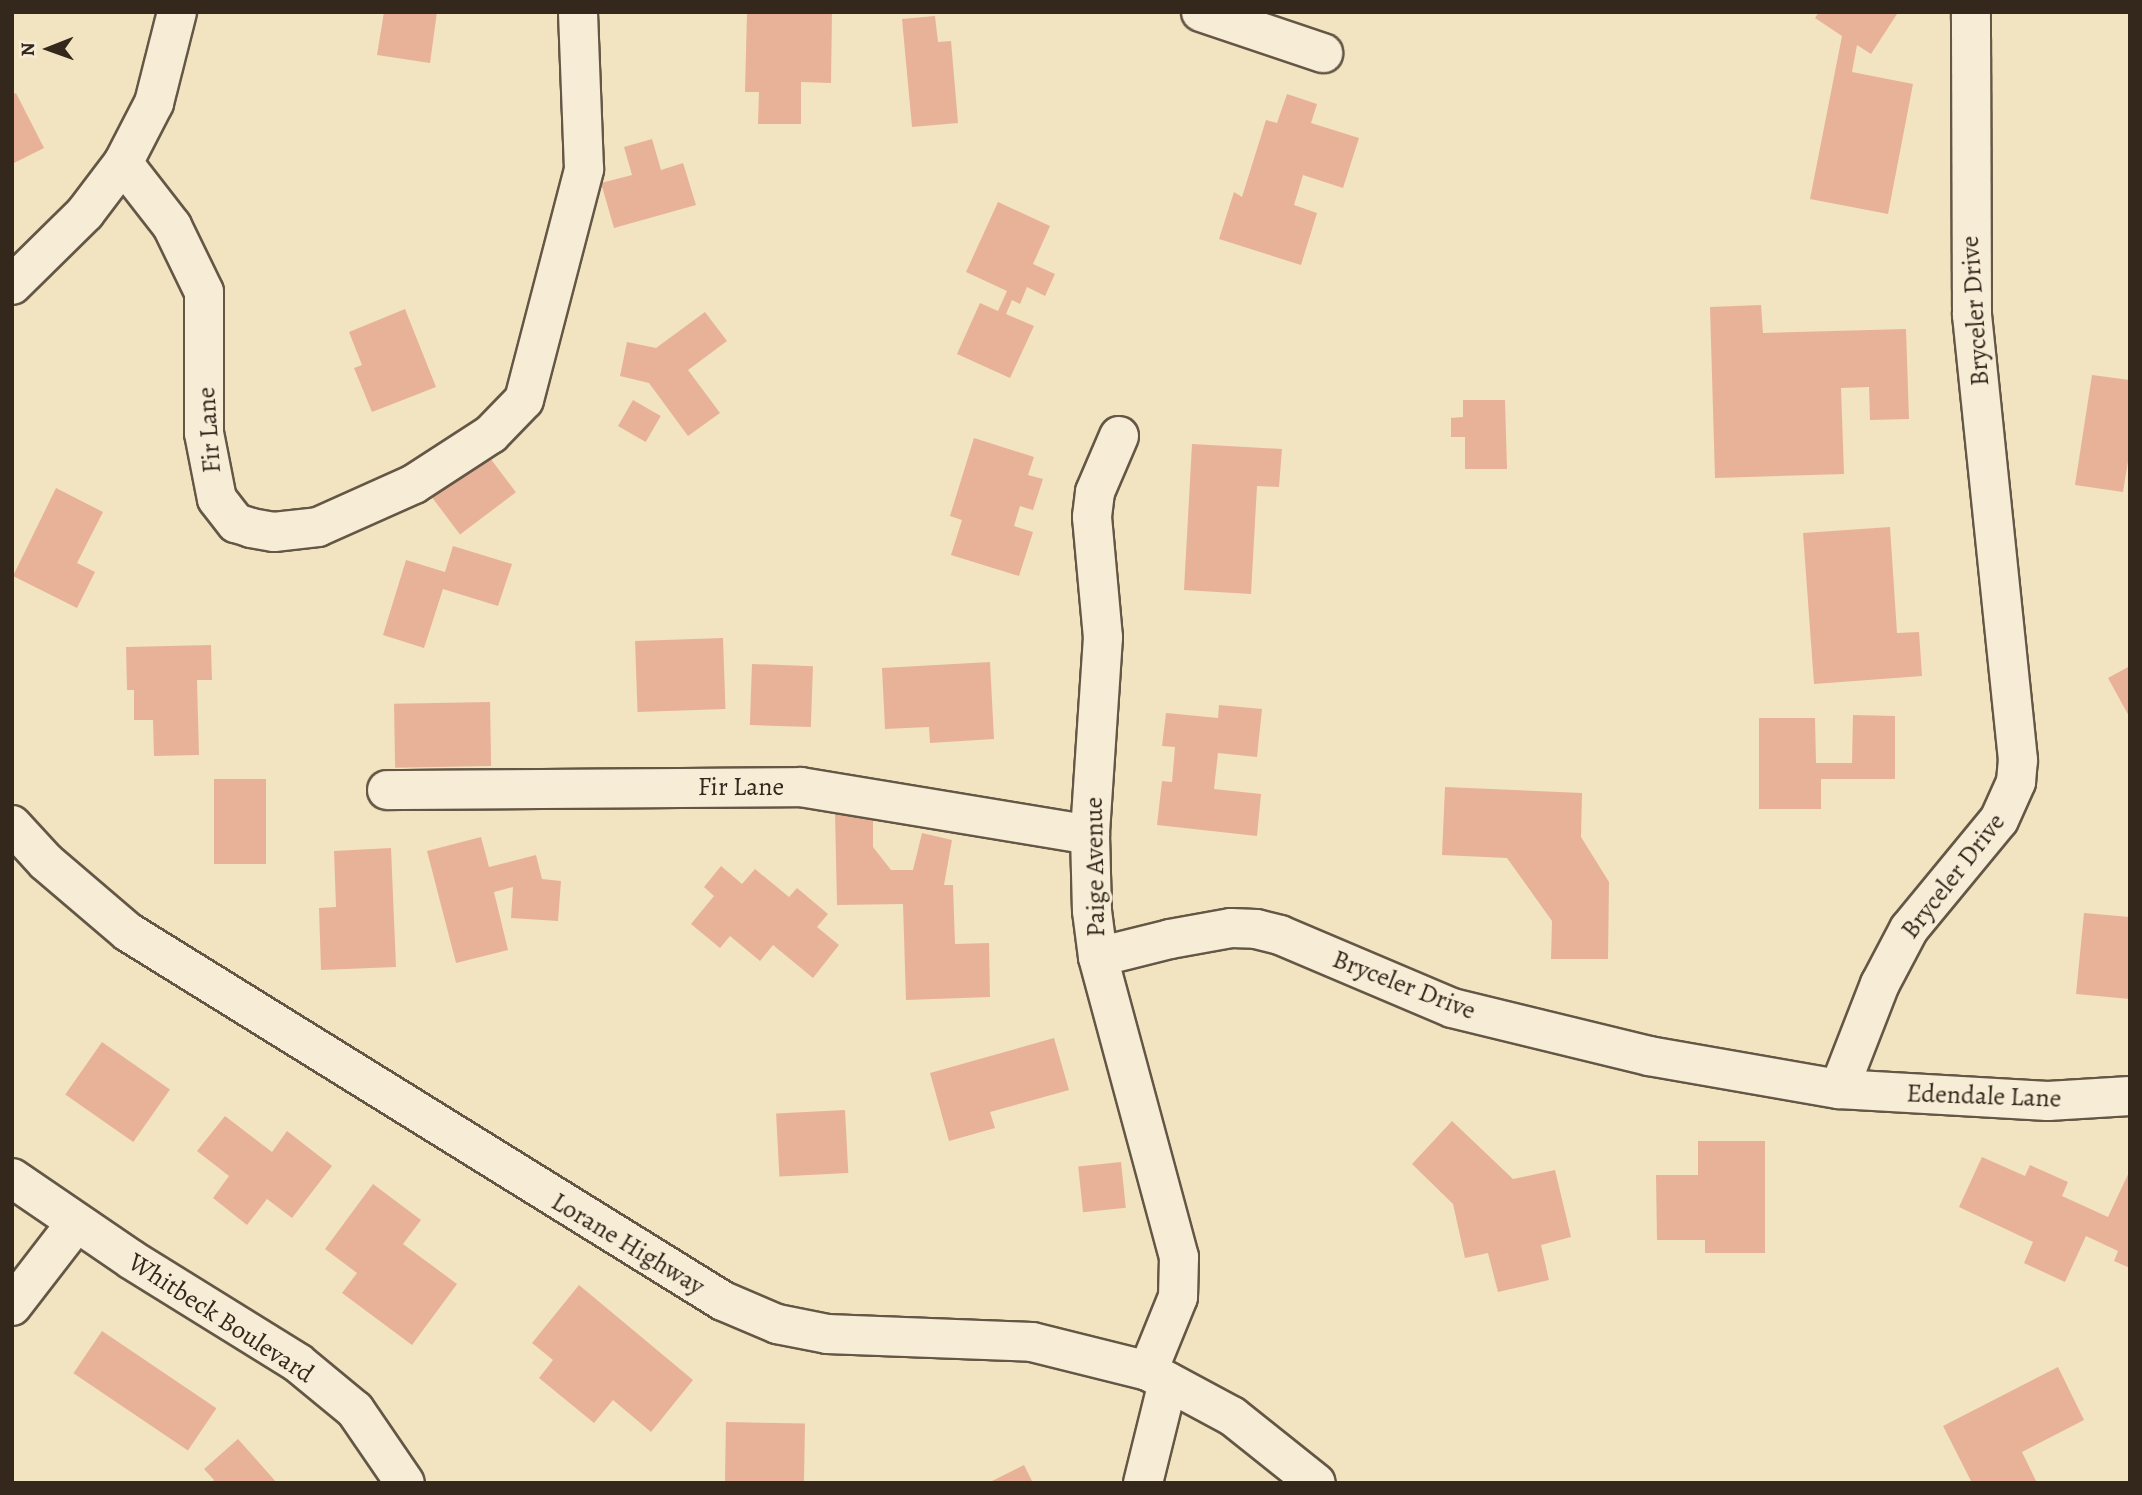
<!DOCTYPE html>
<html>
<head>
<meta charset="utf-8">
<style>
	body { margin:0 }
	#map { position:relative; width:2142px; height:1495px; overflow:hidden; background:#f2e4c0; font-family:Alegreya,serif }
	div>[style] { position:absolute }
	.building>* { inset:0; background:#e8b298; transform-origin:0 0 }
	.roads { filter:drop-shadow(2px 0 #645746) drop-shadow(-2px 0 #645746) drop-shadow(0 2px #645746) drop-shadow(0 -2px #645746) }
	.minor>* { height:38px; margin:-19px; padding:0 19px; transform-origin:19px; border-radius:19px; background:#f7edd6 }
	span { translate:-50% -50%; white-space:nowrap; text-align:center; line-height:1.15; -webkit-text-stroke:6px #f7edd6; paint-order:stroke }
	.street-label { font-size:26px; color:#34281d }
	.frame { position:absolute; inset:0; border:14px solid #34281d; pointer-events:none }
	.north { position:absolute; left:14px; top:14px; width:70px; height:70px; -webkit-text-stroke:5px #f7edd6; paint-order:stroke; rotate:269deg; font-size:19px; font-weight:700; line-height:28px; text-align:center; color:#34281d }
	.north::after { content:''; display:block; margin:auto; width:24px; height:32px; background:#34281d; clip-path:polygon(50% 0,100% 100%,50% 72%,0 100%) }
</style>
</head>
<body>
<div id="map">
	<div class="building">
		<i style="clip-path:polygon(384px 12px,437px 12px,430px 63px,377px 55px)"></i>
		<i style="clip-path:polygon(747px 12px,832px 12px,831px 83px,801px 82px,801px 124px,758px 124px,759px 92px,745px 92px)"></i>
		<i style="clip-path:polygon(1819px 12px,1897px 14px,1871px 54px,1857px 45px,1852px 72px,1913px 84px,1888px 214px,1810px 199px,1842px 36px,1815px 18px)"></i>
		<i style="clip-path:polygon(935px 16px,938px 42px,951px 41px,958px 123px,912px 127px,902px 19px)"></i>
		<i style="clip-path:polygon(16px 93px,44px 148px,12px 164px,12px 95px)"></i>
		<i style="clip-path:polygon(1287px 94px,1317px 104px,1311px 123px,1359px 138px,1343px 188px,1303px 175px,1294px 205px,1317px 213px,1301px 265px,1219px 239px,1234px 192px,1242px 197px,1266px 120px,1277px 123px)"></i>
		<i style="clip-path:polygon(652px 139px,661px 170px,683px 163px,696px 205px,614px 228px,601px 183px,632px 175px,624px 147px)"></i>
		<i style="clip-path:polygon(998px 202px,1050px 226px,1033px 264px,1055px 274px,1045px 296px,1027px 287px,1020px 304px,1012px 300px,1006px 314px,1034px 326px,1010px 378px,957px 354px,980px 303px,998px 311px,1007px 291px,966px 272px)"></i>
		<i style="clip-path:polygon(1761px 305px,1763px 333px,1906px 329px,1909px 419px,1870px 420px,1869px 387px,1841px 388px,1844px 474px,1715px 478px,1710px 307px)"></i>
		<i style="clip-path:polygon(405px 309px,436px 387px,372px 412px,354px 368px,362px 365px,349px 332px)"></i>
		<i style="clip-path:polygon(705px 312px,727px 341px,688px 370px,720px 413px,688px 436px,649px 383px,620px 376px,627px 342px,656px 348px)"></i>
		<i style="clip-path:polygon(2092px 375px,2130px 380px,2130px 449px,2123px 492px,2075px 485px)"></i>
		<i style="left:633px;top:400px;width:32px;height:30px;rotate:30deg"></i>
		<i style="clip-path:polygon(1463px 400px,1505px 400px,1507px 469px,1465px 469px,1465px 437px,1451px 437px,1451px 418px,1463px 417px)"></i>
		<i style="clip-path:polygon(974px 438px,1034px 457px,1028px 475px,1043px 479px,1033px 510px,1020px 506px,1014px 526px,1033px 532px,1019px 576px,951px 555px,962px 520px,950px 516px)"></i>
		<i style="clip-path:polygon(1192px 444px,1282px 449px,1279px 487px,1257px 486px,1251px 594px,1184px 590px)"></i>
		<i style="left:484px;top:450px;width:53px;height:70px;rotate:53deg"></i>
		<i style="clip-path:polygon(56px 488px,103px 512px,77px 563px,95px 572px,77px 608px,13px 576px)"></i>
		<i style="clip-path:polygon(1890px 527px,1897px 633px,1919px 632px,1922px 676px,1814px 684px,1803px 533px)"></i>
		<i style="clip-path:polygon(453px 546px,512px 564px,498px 606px,443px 589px,424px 648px,383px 635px,406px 560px,445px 572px)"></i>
		<i style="left:723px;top:638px;width:71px;height:88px;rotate:88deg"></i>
		<i style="clip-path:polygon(211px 645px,212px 680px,197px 680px,199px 755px,154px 756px,153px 720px,134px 720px,134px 690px,127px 690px,126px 647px)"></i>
		<i style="clip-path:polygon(990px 662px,994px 739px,930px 743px,929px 727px,885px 729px,882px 668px)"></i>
		<i style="left:752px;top:664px;width:61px;height:61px;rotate:2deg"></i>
		<i style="clip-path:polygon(2130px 666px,2130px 718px,2108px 678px)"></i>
		<i style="left:490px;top:702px;width:64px;height:96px;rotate:89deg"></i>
		<i style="clip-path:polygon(1219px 705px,1262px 709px,1257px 757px,1218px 753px,1214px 789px,1261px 794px,1257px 836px,1157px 825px,1162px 781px,1172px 782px,1175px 747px,1162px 746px,1166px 713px,1218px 718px)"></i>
		<i style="clip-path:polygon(1853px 715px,1895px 716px,1895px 779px,1821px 779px,1821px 809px,1759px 809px,1759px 718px,1815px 718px,1816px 763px,1852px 763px)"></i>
		<i style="left:214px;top:779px;width:52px;height:85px"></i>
		<i style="clip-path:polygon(1445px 787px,1582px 793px,1581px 837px,1609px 882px,1608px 959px,1551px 959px,1552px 921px,1507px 858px,1442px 855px)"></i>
		<i style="clip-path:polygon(873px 812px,873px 847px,891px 870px,913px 870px,922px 833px,952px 840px,944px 885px,953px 885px,955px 944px,989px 943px,990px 997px,906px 1000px,903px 904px,837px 905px,835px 813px)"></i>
		<i style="clip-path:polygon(481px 837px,489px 867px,536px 855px,542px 879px,561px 881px,558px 921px,511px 918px,513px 887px,494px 892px,508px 950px,456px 963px,427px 851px)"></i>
		<i style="clip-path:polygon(391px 848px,396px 967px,321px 970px,319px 908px,336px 907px,334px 851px)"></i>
		<i style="clip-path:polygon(721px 866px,742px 884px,755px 869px,789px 897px,797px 888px,828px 914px,817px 927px,839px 945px,813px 978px,773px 945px,760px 961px,730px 936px,720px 948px,691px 924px,714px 896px,704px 887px)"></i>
		<i style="clip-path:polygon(2084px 913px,2130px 917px,2130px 999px,2076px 994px)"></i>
		<i style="clip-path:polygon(1054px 1038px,1069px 1090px,990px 1112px,995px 1128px,949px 1141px,930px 1073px)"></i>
		<i style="left:102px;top:1042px;width:83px;height:64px;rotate:35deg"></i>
		<i style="left:845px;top:1110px;width:63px;height:69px;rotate:87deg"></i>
		<i style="clip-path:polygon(225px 1116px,272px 1152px,287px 1131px,332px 1166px,292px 1218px,267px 1199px,247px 1225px,213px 1198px,229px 1176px,197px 1151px)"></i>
		<i style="clip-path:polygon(1452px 1121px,1513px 1179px,1555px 1170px,1571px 1237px,1541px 1245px,1549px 1280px,1498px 1292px,1488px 1253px,1465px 1258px,1453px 1204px,1412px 1164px)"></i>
		<i style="clip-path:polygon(1698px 1141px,1765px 1141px,1765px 1253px,1705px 1253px,1705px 1240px,1657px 1240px,1656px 1175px,1698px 1175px)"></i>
		<i style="clip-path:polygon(1982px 1157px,2025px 1176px,2030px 1165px,2068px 1182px,2062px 1196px,2108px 1217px,2130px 1170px,2130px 1268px,2114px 1261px,2118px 1251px,2086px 1236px,2065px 1282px,2024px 1263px,2033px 1242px,1959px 1207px)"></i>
		<i style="left:1121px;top:1162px;width:46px;height:43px;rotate:84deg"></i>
		<i style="clip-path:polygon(373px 1184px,421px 1220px,403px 1244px,457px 1284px,412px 1345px,342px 1293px,357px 1273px,325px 1249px)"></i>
		<i style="clip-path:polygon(579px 1285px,693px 1380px,651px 1432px,613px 1400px,594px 1423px,539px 1378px,553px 1360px,532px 1343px)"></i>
		<i style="left:102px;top:1331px;width:138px;height:51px;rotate:34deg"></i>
		<i style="clip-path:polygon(2058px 1367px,2084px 1420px,2022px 1452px,2037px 1483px,1972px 1483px,1943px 1426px)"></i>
		<i style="left:726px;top:1422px;width:79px;height:61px;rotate:1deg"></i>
		<i style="clip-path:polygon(238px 1439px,277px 1483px,211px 1483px,214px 1480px,204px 1469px)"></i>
		<i style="clip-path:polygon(1024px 1465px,1033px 1483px,988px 1483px)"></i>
	</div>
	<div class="roads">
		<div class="minor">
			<i style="left:1201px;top:12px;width:129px;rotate:18.6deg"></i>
			<i style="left:123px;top:163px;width:80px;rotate:52.1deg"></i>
			<i style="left:172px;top:226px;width:73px;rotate:64.1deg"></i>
			<i style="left:204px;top:292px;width:141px;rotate:90deg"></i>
			<i style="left:204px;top:433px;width:67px;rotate:78.9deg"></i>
			<i style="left:217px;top:499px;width:31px;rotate:52deg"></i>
			<i style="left:236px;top:523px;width:16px;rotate:18deg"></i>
			<i style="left:251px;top:528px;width:23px;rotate:10deg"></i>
			<i style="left:274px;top:532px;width:44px;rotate:-6.5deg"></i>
			<i style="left:318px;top:527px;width:105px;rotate:-24.1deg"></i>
			<i style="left:414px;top:484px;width:92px;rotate:-33deg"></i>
			<i style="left:491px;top:434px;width:47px;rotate:-45.9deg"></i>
			<i style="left:524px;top:400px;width:239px;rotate:-75.4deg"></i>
			<i style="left:584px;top:169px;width:157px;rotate:-92.2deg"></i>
			<i style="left:12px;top:285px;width:103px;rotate:-44.6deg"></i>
			<i style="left:85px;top:213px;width:63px;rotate:-52.8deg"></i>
			<i style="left:123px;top:163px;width:68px;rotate:-62.7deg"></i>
			<i style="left:154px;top:103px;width:94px;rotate:-75.8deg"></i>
			<i style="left:1119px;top:436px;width:61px;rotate:113.2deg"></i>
			<i style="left:1095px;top:492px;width:25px;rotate:97deg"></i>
			<i style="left:1092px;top:517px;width:121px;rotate:84.8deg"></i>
			<i style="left:1103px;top:637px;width:198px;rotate:93.8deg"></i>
			<i style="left:1090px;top:835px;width:76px;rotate:88.5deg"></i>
			<i style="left:1092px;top:911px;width:46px;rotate:82.6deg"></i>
			<i style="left:1098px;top:957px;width:311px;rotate:74.9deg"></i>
			<i style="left:1179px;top:1257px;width:40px;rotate:91.4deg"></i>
			<i style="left:1178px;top:1297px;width:80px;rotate:112.1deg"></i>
			<i style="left:387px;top:790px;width:414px;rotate:-0.4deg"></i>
			<i style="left:801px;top:787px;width:293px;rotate:9.4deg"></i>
			<i style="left:12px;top:825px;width:50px;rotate:47.4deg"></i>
			<i style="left:46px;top:862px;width:108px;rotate:40.5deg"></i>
			<i style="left:128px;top:932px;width:700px;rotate:31.81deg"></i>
			<i style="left:723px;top:1301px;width:59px;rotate:23.1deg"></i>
			<i style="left:777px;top:1324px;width:51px;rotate:11.3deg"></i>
			<i style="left:827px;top:1334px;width:205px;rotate:2.2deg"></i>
			<i style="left:1032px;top:1342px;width:120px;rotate:14deg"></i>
			<i style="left:1148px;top:1371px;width:95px;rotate:28.2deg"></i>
			<i style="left:1232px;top:1416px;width:107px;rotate:38.6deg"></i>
			<i style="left:1098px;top:957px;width:74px;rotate:-14deg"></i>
			<i style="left:1170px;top:939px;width:62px;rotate:-10.2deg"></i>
			<i style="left:1231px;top:928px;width:25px;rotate:2deg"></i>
			<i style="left:1256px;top:929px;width:25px;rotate:14deg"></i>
			<i style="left:1280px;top:935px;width:187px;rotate:23deg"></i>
			<i style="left:1452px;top:1008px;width:203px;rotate:13.7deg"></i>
			<i style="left:1649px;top:1056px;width:193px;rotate:9.9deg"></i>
			<i style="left:1839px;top:1089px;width:113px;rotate:-68.7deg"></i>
			<i style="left:1880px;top:984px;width:62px;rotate:-62.2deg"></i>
			<i style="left:1909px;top:929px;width:141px;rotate:-50.5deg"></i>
			<i style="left:1999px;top:820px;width:42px;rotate:-65.9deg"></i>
			<i style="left:2016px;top:782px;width:22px;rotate:-85deg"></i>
			<i style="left:2018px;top:760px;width:447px;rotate:-95.9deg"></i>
			<i style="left:1972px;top:315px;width:303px;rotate:-90.2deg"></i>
			<i style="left:1839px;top:1089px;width:209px;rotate:3.3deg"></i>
			<i style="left:2048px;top:1101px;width:82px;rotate:-3.5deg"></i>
			<i style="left:12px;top:1178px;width:145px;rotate:34.3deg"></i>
			<i style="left:132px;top:1260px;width:195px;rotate:31.8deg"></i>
			<i style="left:298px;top:1363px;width:74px;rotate:39.5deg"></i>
			<i style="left:355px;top:1410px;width:88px;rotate:55.6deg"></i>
			<i style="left:12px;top:1306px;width:105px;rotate:-52.4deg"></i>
			<i style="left:1143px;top:1483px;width:104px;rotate:-76.1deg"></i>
		</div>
	</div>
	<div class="street-label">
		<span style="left:1975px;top:311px;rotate:-94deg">Bryceler Drive</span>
		<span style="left:209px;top:430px;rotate:-94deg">Fir Lane</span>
		<span style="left:741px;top:787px">Fir Lane</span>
		<span style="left:1095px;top:867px;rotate:-91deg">Paige Avenue</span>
		<span style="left:1953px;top:876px;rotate:-52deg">Bryceler Drive</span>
		<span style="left:1404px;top:985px;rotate:21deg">Bryceler Drive</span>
		<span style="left:1984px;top:1096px;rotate:2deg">Edendale Lane</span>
		<span style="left:628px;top:1244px;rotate:31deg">Lorane Highway</span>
		<span style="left:221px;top:1318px;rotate:33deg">Whitbeck Boulevard</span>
	</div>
	<div class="frame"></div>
	<div class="north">N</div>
</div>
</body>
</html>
